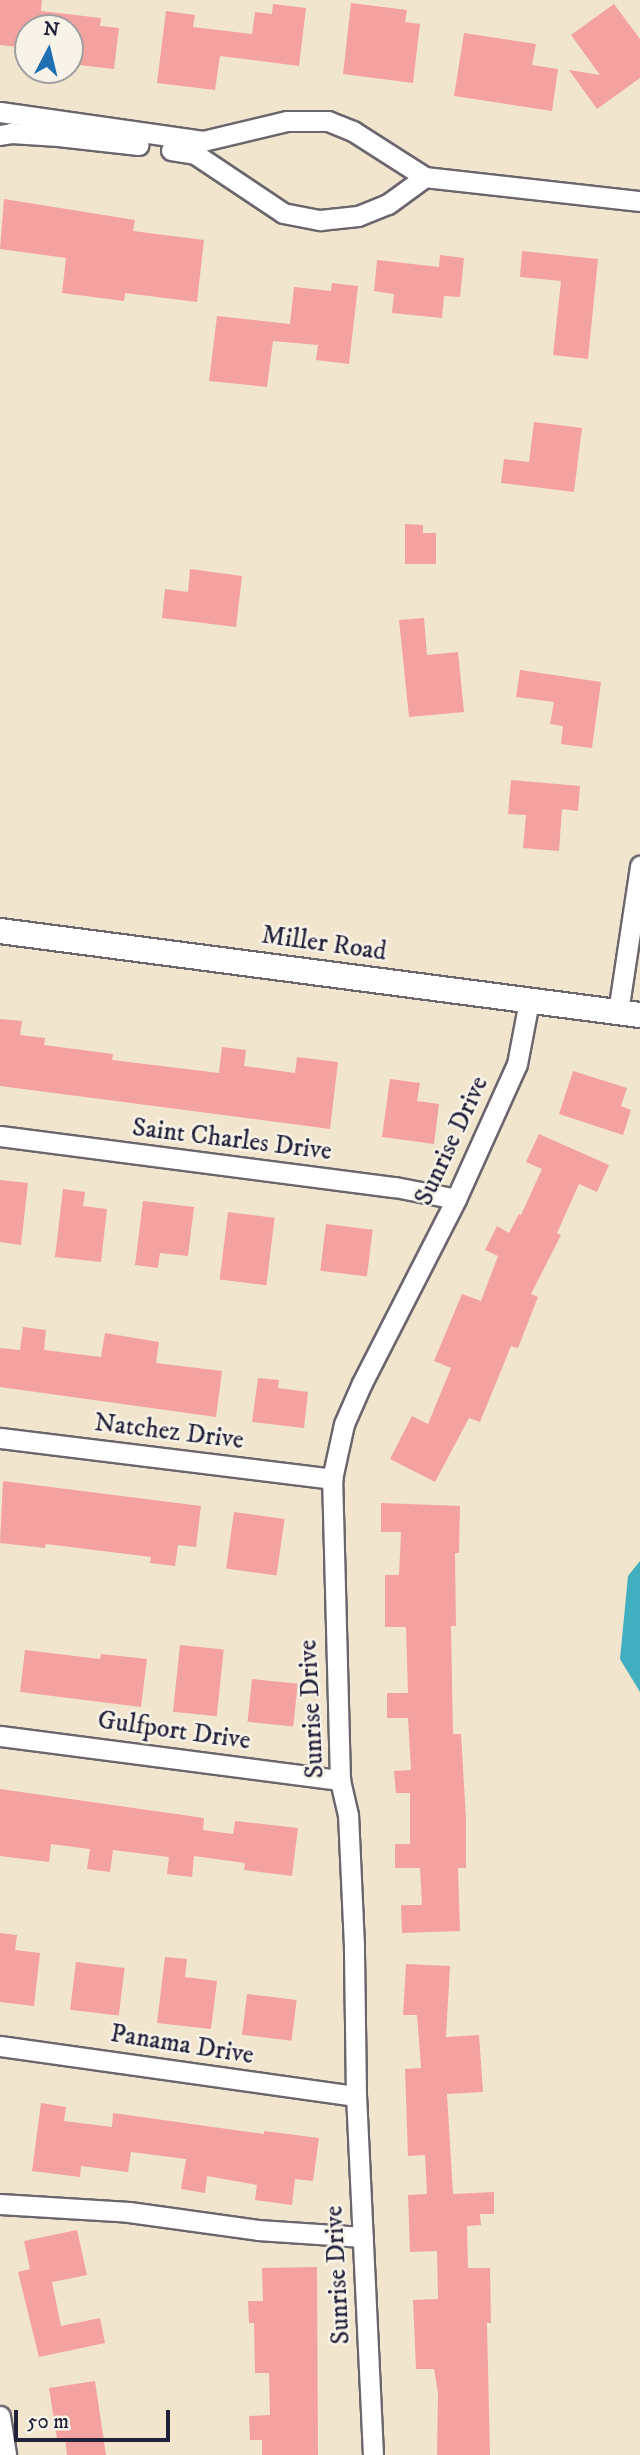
<!DOCTYPE html>
<html>
<head>
<meta charset="utf-8">
<style>
	body { margin:0 }
	#map { position:relative; width:640px; height:2455px; overflow:hidden; background:#f2e5cd; font-family:"IM FELL DW Pica",serif }
	div>[style] { position:absolute }
	.water>* { inset:0; background:#42afc0 }
	.building>* { inset:0; background:#f3a2a0; transform-origin:0 0 }
	.roads { filter:drop-shadow(2px 0 #6b666e) drop-shadow(-2px 0 #6b666e) drop-shadow(0 2px #6b666e) drop-shadow(0 -2px #6b666e) }
	.minor>* { height:19px; margin:-9.5px; padding:0 9.5px; transform-origin:9.5px; border-radius:9.5px; background:#fff }
	.major>* { height:24px; margin:-12px; padding:0 12px; transform-origin:12px; border-radius:12px; background:#fff }
	span { translate:-50% -50%; white-space:nowrap; text-align:center; line-height:1.15; -webkit-text-stroke:5px #f7f3e8; paint-order:stroke }
	.street-label { font-size:26px; color:#22223b }
	.north { position:absolute; left:14px; top:14px; width:70px; height:70px; box-sizing:border-box; background:#f7f3e8; border:2px solid #a29fa3; border-radius:50%; rotate:7deg; font-size:19px; font-weight:700; line-height:28px; text-align:center; color:#22223b }
	.north::after { content:''; display:block; margin:auto; width:24px; height:32px; background:#1f6fb2; clip-path:polygon(50% 0,100% 100%,50% 72%,0 100%) }
	.scale { position:absolute; left:14px; top:2410px; width:156px; height:32px; box-sizing:border-box; border:4px solid #22223b; border-top:0; padding-left:9px; font-size:21px; line-height:24px; white-space:nowrap; color:#22223b; -webkit-text-stroke:5px #f7f3e8; paint-order:stroke }
</style>
</head>
<body>
<div id="map">
	<div class="water">
		<i style="clip-path:polygon(640px 1561px,640px 1692px,620px 1659px,628px 1576px)"></i>
	</div>
	<div class="building">
		<i style="clip-path:polygon(0 0,42px 0,41px 11px,101px 18px,100px 26px,119px 28px,114px 69px,70px 64px,70px 28px,28px 28px,28px 48px,0 45px)"></i>
		<i style="clip-path:polygon(351px 3px,407px 10px,405px 22px,420px 24px,413px 83px,343px 74px)"></i>
		<i style="clip-path:polygon(273px 4px,306px 8px,299px 66px,220px 56px,215px 90px,157px 83px,166px 11px,195px 15px,193px 27px,252px 34px,255px 12px,272px 14px)"></i>
		<i style="clip-path:polygon(614px 4px,640px 39px,640px 78px,597px 109px,569px 70px,600px 75px,571px 35px)"></i>
		<i style="clip-path:polygon(464px 33px,536px 44px,532px 65px,558px 69px,552px 111px,454px 96px)"></i>
		<i style="clip-path:polygon(4px 199px,135px 220px,133px 231px,204px 240px,197px 302px,125px 293px,124px 301px,62px 293px,66px 258px,0 249px)"></i>
		<i style="clip-path:polygon(522px 251px,598px 259px,588px 359px,553px 355px,561px 281px,520px 277px)"></i>
		<i style="clip-path:polygon(440px 255px,464px 258px,460px 297px,444px 296px,442px 318px,392px 313px,394px 294px,374px 291px,377px 260px,439px 267px)"></i>
		<i style="clip-path:polygon(332px 283px,358px 286px,349px 364px,316px 360px,318px 345px,273px 341px,267px 387px,209px 381px,217px 316px,290px 324px,294px 287px,331px 291px)"></i>
		<i style="clip-path:polygon(534px 422px,582px 428px,574px 492px,501px 483px,504px 459px,529px 462px)"></i>
		<i style="clip-path:polygon(405px 524px,423px 525px,423px 533px,436px 533px,436px 564px,405px 564px)"></i>
		<i style="clip-path:polygon(190px 569px,242px 576px,236px 627px,162px 618px,165px 589px,188px 592px)"></i>
		<i style="clip-path:polygon(424px 618px,427px 655px,458px 652px,464px 712px,409px 717px,399px 620px)"></i>
		<i style="clip-path:polygon(520px 670px,601px 682px,592px 748px,561px 744px,563px 726px,550px 724px,554px 702px,516px 697px)"></i>
		<i style="clip-path:polygon(511px 780px,580px 786px,578px 811px,562px 809px,559px 851px,523px 848px,526px 815px,508px 814px)"></i>
		<i style="clip-path:polygon(0 1019px,22px 1021px,20px 1035px,45px 1038px,44px 1045px,113px 1054px,112px 1060px,219px 1073px,222px 1047px,246px 1050px,244px 1066px,295px 1073px,297px 1057px,338px 1062px,330px 1129px,0 1086px)"></i>
		<i style="clip-path:polygon(573px 1071px,627px 1088px,621px 1106px,631px 1110px,623px 1135px,559px 1114px)"></i>
		<i style="clip-path:polygon(390px 1079px,420px 1083px,417px 1101px,439px 1104px,434px 1144px,382px 1137px)"></i>
		<i style="clip-path:polygon(539px 1134px,609px 1165px,597px 1192px,579px 1184px,557px 1233px,561px 1235px,531px 1294px,538px 1297px,518px 1348px,511px 1346px,480px 1422px,469px 1418px,435px 1482px,390px 1459px,412px 1416px,428px 1424px,451px 1368px,434px 1361px,462px 1294px,481px 1301px,498px 1256px,485px 1250px,497px 1226px,509px 1233px,519px 1214px,521px 1215px,542px 1169px,526px 1162px)"></i>
		<i style="clip-path:polygon(0 1180px,28px 1183px,21px 1245px,0 1242px)"></i>
		<i style="clip-path:polygon(63px 1189px,85px 1192px,83px 1206px,107px 1209px,101px 1262px,55px 1257px)"></i>
		<i style="clip-path:polygon(143px 1201px,194px 1207px,188px 1256px,160px 1253px,158px 1268px,135px 1265px)"></i>
		<i style="left:228px;top:1212px;width:47px;height:68px;rotate:7deg"></i>
		<i style="left:326px;top:1224px;width:47px;height:47px;rotate:7deg"></i>
		<i style="clip-path:polygon(23px 1327px,46px 1330px,44px 1350px,101px 1357px,105px 1333px,159px 1342px,156px 1363px,222px 1371px,216px 1417px,0 1387px,0 1348px,20px 1350px)"></i>
		<i style="clip-path:polygon(258px 1378px,279px 1380px,278px 1388px,308px 1392px,304px 1428px,252px 1422px)"></i>
		<i style="clip-path:polygon(3px 1481px,201px 1506px,196px 1547px,178px 1545px,175px 1566px,150px 1563px,151px 1557px,46px 1544px,45px 1548px,0 1543px)"></i>
		<i style="clip-path:polygon(381px 1503px,460px 1506px,459px 1553px,455px 1553px,456px 1626px,451px 1626px,453px 1734px,461px 1734px,466px 1818px,466px 1868px,458px 1868px,460px 1931px,402px 1933px,401px 1905px,422px 1905px,420px 1868px,395px 1868px,395px 1844px,410px 1844px,410px 1793px,396px 1793px,394px 1771px,411px 1770px,408px 1718px,387px 1718px,387px 1693px,408px 1693px,406px 1627px,385px 1627px,385px 1575px,399px 1575px,401px 1532px,381px 1532px)"></i>
		<i style="left:234px;top:1512px;width:51px;height:57px;rotate:8deg"></i>
		<i style="left:180px;top:1645px;width:44px;height:67px;rotate:6deg"></i>
		<i style="clip-path:polygon(25px 1650px,100px 1659px,101px 1654px,147px 1659px,141px 1707px,20px 1692px)"></i>
		<i style="left:252px;top:1679px;width:46px;height:43px;rotate:6deg"></i>
		<i style="clip-path:polygon(0 1789px,204px 1818px,203px 1830px,233px 1834px,235px 1821px,298px 1828px,292px 1876px,244px 1870px,245px 1863px,194px 1856px,192px 1877px,167px 1874px,169px 1857px,113px 1850px,110px 1872px,87px 1869px,90px 1849px,51px 1844px,49px 1862px,0 1856px)"></i>
		<i style="clip-path:polygon(0 1933px,17px 1935px,15px 1950px,40px 1953px,34px 2006px,0 2002px)"></i>
		<i style="clip-path:polygon(165px 1957px,187px 1959px,185px 1977px,217px 1981px,211px 2029px,157px 2023px)"></i>
		<i style="left:76px;top:1962px;width:49px;height:48px;rotate:7deg"></i>
		<i style="clip-path:polygon(406px 1964px,450px 1966px,446px 2037px,479px 2035px,483px 2092px,447px 2094px,453px 2194px,494px 2192px,494px 2214px,480px 2214px,481px 2225px,467px 2226px,468px 2268px,490px 2268px,491px 2323px,487px 2323px,490px 2455px,437px 2455px,438px 2393px,434px 2369px,416px 2369px,413px 2300px,438px 2299px,437px 2251px,410px 2252px,408px 2195px,427px 2194px,425px 2155px,408px 2156px,405px 2069px,421px 2068px,417px 2015px,403px 2015px)"></i>
		<i style="left:247px;top:1994px;width:50px;height:41px;rotate:7deg"></i>
		<i style="clip-path:polygon(41px 2103px,66px 2107px,64px 2121px,112px 2127px,113px 2113px,264px 2134px,264px 2131px,319px 2138px,313px 2181px,295px 2179px,292px 2205px,255px 2200px,257px 2185px,207px 2176px,205px 2193px,181px 2189px,186px 2159px,131px 2152px,128px 2172px,81px 2166px,80px 2177px,32px 2171px)"></i>
		<i style="clip-path:polygon(77px 2230px,87px 2275px,52px 2282px,61px 2326px,100px 2318px,105px 2343px,39px 2357px,18px 2272px,30px 2269px,24px 2241px)"></i>
		<i style="clip-path:polygon(317px 2267px,318px 2455px,262px 2455px,262px 2440px,250px 2440px,249px 2416px,270px 2415px,269px 2373px,255px 2373px,254px 2323px,249px 2323px,248px 2301px,263px 2301px,262px 2268px)"></i>
		<i style="clip-path:polygon(95px 2381px,106px 2455px,67px 2455px,65px 2438px,57px 2439px,49px 2388px)"></i>
	</div>
	<div class="roads">
		<div class="minor">
			<i style="left:0;top:112px;width:205px;rotate:8.1deg"></i>
			<i style="left:203px;top:141px;width:86px;rotate:-13.4deg"></i>
			<i style="left:287px;top:121px;width:41px"></i>
			<i style="left:328px;top:121px;width:27px;rotate:22deg"></i>
			<i style="left:353px;top:131px;width:85px;rotate:32.6deg"></i>
			<i style="left:425px;top:177px;width:216px;rotate:6.4deg"></i>
			<i style="left:0;top:135px;width:11px;rotate:-10deg"></i>
			<i style="left:11px;top:133px;width:47px;rotate:3.7deg"></i>
			<i style="left:58px;top:136px;width:81px;rotate:6.4deg"></i>
			<i style="left:171px;top:150px;width:24px;rotate:9deg"></i>
			<i style="left:195px;top:154px;width:106px;rotate:33.8deg"></i>
			<i style="left:283px;top:213px;width:38px;rotate:11deg"></i>
			<i style="left:320px;top:220px;width:38px;rotate:-6deg"></i>
			<i style="left:358px;top:216px;width:32px;rotate:-22deg"></i>
			<i style="left:388px;top:204px;width:46px;rotate:-36.1deg"></i>
			<i style="left:618px;top:1012px;width:148px;rotate:-81.4deg"></i>
			<i style="left:0;top:1136px;width:398px;rotate:7.4deg"></i>
			<i style="left:395px;top:1187px;width:62px;rotate:11.1deg"></i>
			<i style="left:0;top:1438px;width:335px;rotate:7deg"></i>
			<i style="left:0;top:1736px;width:343px;rotate:7.4deg"></i>
			<i style="left:0;top:2046px;width:359px;rotate:8deg"></i>
			<i style="left:0;top:2204px;width:129px;rotate:3.5deg"></i>
			<i style="left:129px;top:2212px;width:130px;rotate:7.9deg"></i>
			<i style="left:258px;top:2230px;width:105px;rotate:3.8deg"></i>
			<i style="left:0;top:2416px;width:39px;rotate:81deg"></i>
			<i style="left:373px;top:2455px;width:359px;rotate:-92.7deg"></i>
			<i style="left:356px;top:2096px;width:150px;rotate:-90.8deg"></i>
			<i style="left:354px;top:1946px;width:131px;rotate:-92.6deg"></i>
			<i style="left:348px;top:1815px;width:36px;rotate:-103deg"></i>
			<i style="left:340px;top:1780px;width:301px;rotate:-91.5deg"></i>
			<i style="left:332px;top:1479px;width:56px;rotate:-77.7deg"></i>
			<i style="left:344px;top:1424px;width:45px;rotate:-66.3deg"></i>
			<i style="left:362px;top:1383px;width:207px;rotate:-62.9deg"></i>
			<i style="left:456px;top:1199px;width:148px;rotate:-65.7deg"></i>
			<i style="left:517px;top:1064px;width:64px;rotate:-79.2deg"></i>
		</div>
		<div class="major">
			<i style="left:0;top:931px;width:645px;rotate:7.48deg"></i>
		</div>
	</div>
	<div class="street-label">
		<span style="left:324px;top:944px;rotate:8deg">Miller Road</span>
		<span style="left:232px;top:1140px;rotate:7deg">Saint Charles Drive</span>
		<span style="left:452px;top:1141px;rotate:-65deg">Sunrise Drive</span>
		<span style="left:169px;top:1432px;rotate:7deg">Natchez Drive</span>
		<span style="left:312px;top:1709px;rotate:-93deg">Sunrise Drive</span>
		<span style="left:174px;top:1731px;rotate:8deg">Gulfport Drive</span>
		<span style="left:182px;top:2045px;rotate:9deg">Panama Drive</span>
		<span style="left:338px;top:2275px;rotate:-93deg">Sunrise Drive</span>
	</div>
	<div class="north">N</div>
	<div class="scale">50 m</div>
</div>
</body>
</html>
